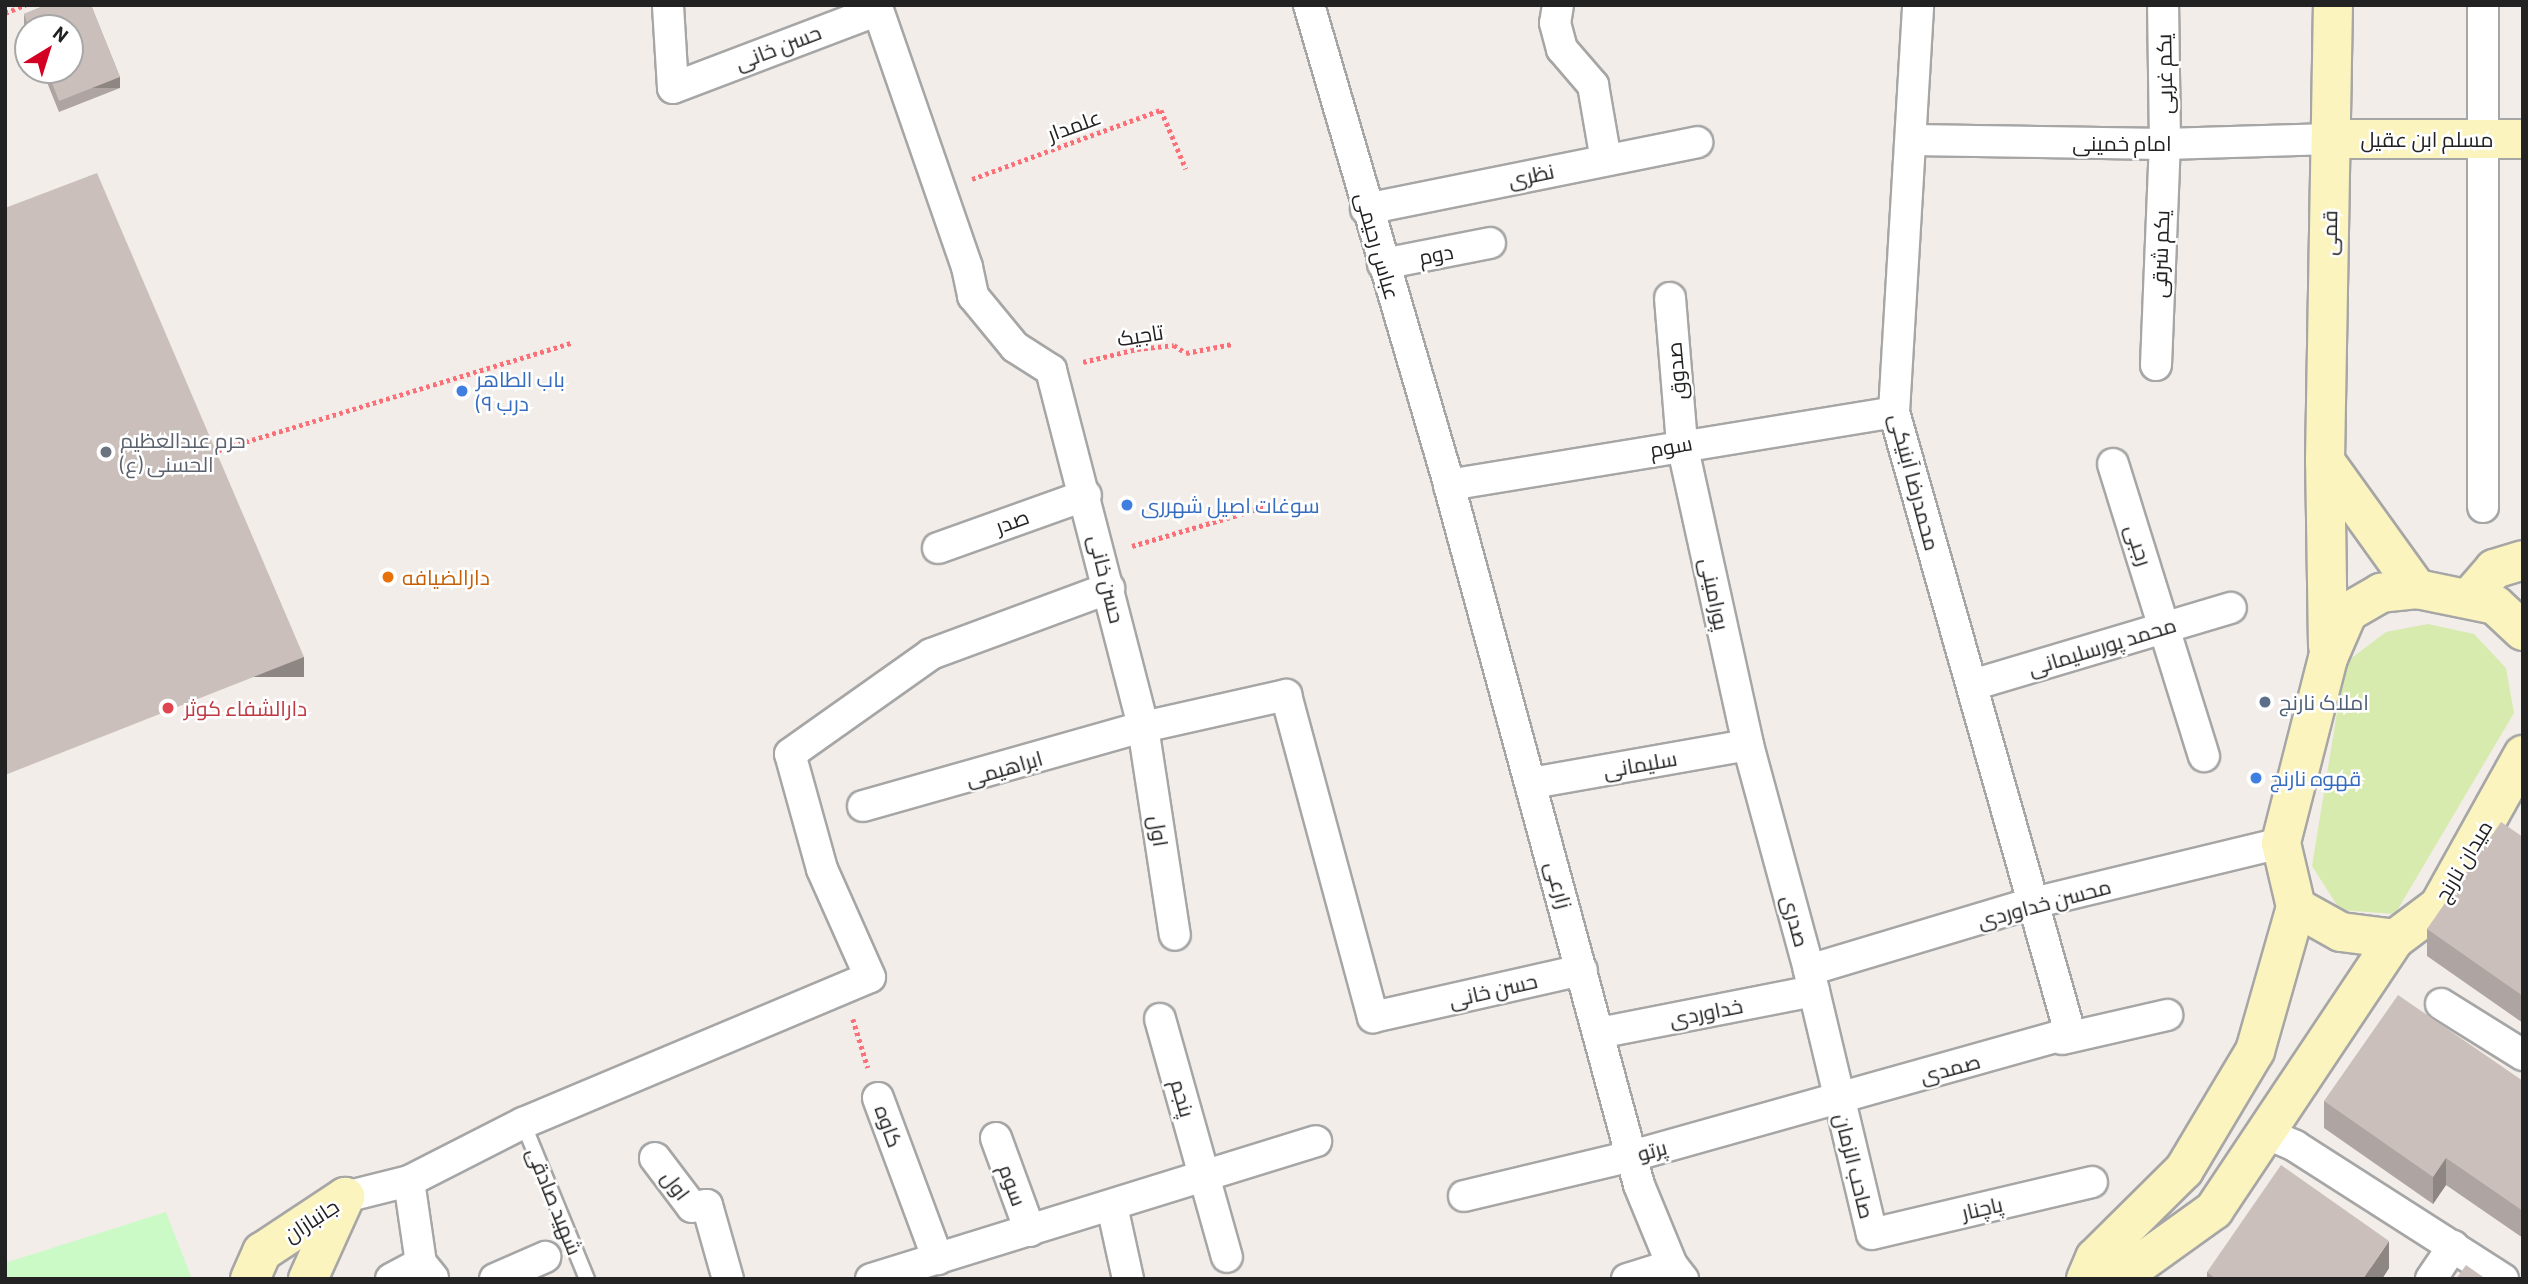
<!DOCTYPE html>
<html>
<head>
<meta charset="utf-8">
<style>
	body { margin:0 }
	#map { position:relative; width:2528px; height:1284px; overflow:hidden; background:#f2ede8; font-family:Barlow,Cairo,sans-serif }
	div>[style] { position:absolute }
	.grass>* { inset:0; background:#d7ebaf }
	.park>* { inset:0; background:#cbfac7 }
	.path>* { height:4.5px; margin-top:-2.25px; transform-origin:0; background:repeating-linear-gradient(90deg,#fb7078 0 3.5px,transparent 0 7px) }
	.roads { filter:drop-shadow(2px 0 #a6a6a6) drop-shadow(-2px 0 #a6a6a6) drop-shadow(0 2px #a6a6a6) drop-shadow(0 -2px #a6a6a6) }
	.lane>* { height:14px; margin:-7px; padding:0 7px; transform-origin:7px; border-radius:7px; background:#fff }
	.street>* { height:30px; margin:-15px; padding:0 15px; transform-origin:15px; border-radius:15px; background:#fff }
	.secondary>* { height:38px; margin:-19px; padding:0 19px; transform-origin:19px; border-radius:19px; background:#fbf4be }
	.wall>* { inset:0; background:#aea4a1 }
	.shaded-wall>* { inset:0; background:#8d8683; transform-origin:0 0 }
	.building>* { inset:0; background:#cabfbb }
	.dots>* { width:19px; height:19px; translate:-50% -50%; box-sizing:border-box; border:4px solid #fff; border-radius:50% }
	span { translate:-50% -50%; white-space:nowrap; text-align:center; line-height:1.15; -webkit-text-stroke:5px #fff; paint-order:stroke }
	.street-label { font-size:21px; color:#222 }
	.shop-label { font-size:21px; color:#366cbe }
	.left { translate:0 -50%; text-align:left }
	.worship-label { font-size:21px; color:#5b616d }
	.food-label { font-size:21px; color:#c56008 }
	.service-label { font-size:21px; color:#4e5e75 }
	.health-label { font-size:21px; color:#be3a42 }
	.frame { position:absolute; inset:0; border:7px solid #222; pointer-events:none }
	.north { position:absolute; left:14px; top:14px; width:70px; height:70px; box-sizing:border-box; background:#fff; border:2px solid #a7a7a7; border-radius:50%; rotate:38deg; font-size:19px; font-weight:700; line-height:28px; text-align:center; color:#222 }
	.north::after { content:''; display:block; margin:auto; width:24px; height:32px; background:#d30023; clip-path:polygon(50% 0,100% 100%,50% 72%,0 100%) }
</style>
</head>
<body>
<div id="map">
	<div class="grass">
		<i style="clip-path:polygon(2428px 624px,2474px 634px,2506px 668px,2514px 713px,2395px 914px,2340px 910px,2312px 866px,2345px 663px,2386px 632px)"></i>
	</div>
	<div class="park">
		<i style="clip-path:polygon(166px 1212px,192px 1279px,5px 1279px,5px 1263px)"></i>
	</div>
	<div class="path">
		<i style="left:5px;top:13px;width:22px;rotate:-22deg"></i>
		<i style="left:972px;top:179px;width:201px;rotate:-20.1deg"></i>
		<i style="left:1161px;top:110px;width:64px;rotate:67deg"></i>
		<i style="left:1083px;top:362px;width:56px;rotate:-13.5deg"></i>
		<i style="left:1137px;top:349px;width:37px;rotate:-6deg"></i>
		<i style="left:1174px;top:345px;width:14px;rotate:34deg"></i>
		<i style="left:1186px;top:353px;width:47px;rotate:-11.1deg"></i>
		<i style="left:212px;top:452px;width:377px;rotate:-16.9deg"></i>
		<i style="left:1132px;top:546px;width:145px;rotate:-16.4deg"></i>
		<i style="left:853px;top:1019px;width:51px;rotate:73deg"></i>
	</div>
	<div class="roads">
		<div class="lane">
			<i style="left:523px;top:1123px;width:169px;rotate:67.7deg"></i>
		</div>
		<div class="street">
			<i style="left:1309px;top:5px;width:500px;rotate:73.7deg"></i>
			<i style="left:1449px;top:485px;width:725px;rotate:74.81deg"></i>
			<i style="left:1639px;top:1185px;width:87px;rotate:67.6deg"></i>
			<i style="left:1672px;top:1265px;width:18px;rotate:52deg"></i>
			<i style="left:1558px;top:5px;width:18px;rotate:99deg"></i>
			<i style="left:1555px;top:23px;width:27px;rotate:75deg"></i>
			<i style="left:1562px;top:49px;width:48px;rotate:49.3deg"></i>
			<i style="left:1593px;top:85px;width:76px;rotate:80.2deg"></i>
			<i style="left:2483px;top:5px;width:502px;rotate:90deg"></i>
			<i style="left:668px;top:6px;width:82px;rotate:86.5deg"></i>
			<i style="left:673px;top:88px;width:219px;rotate:-20.8deg"></i>
			<i style="left:878px;top:10px;width:272px;rotate:70.9deg"></i>
			<i style="left:967px;top:267px;width:30px;rotate:78deg"></i>
			<i style="left:973px;top:296px;width:66px;rotate:50.5deg"></i>
			<i style="left:1015px;top:347px;width:43px;rotate:32.6deg"></i>
			<i style="left:1051px;top:370px;width:369px;rotate:75.5deg"></i>
			<i style="left:1143px;top:727px;width:210px;rotate:81.3deg"></i>
			<i style="left:1913px;top:140px;width:252px;rotate:0.9deg"></i>
			<i style="left:2165px;top:144px;width:166px;rotate:-1.7deg"></i>
			<i style="left:1366px;top:209px;width:338px;rotate:-11.4deg"></i>
			<i style="left:1383px;top:264px;width:109px;rotate:-11.1deg"></i>
			<i style="left:1670px;top:298px;width:146px;rotate:85.3deg"></i>
			<i style="left:1682px;top:444px;width:308px;rotate:77.6deg"></i>
			<i style="left:1748px;top:745px;width:233px;rotate:74.8deg"></i>
			<i style="left:1809px;top:970px;width:271px;rotate:76.6deg"></i>
			<i style="left:1872px;top:1234px;width:226px;rotate:-13.3deg"></i>
			<i style="left:2156px;top:365px;width:221px;rotate:-87.7deg"></i>
			<i style="left:2165px;top:144px;width:139px;rotate:-90.8deg"></i>
			<i style="left:2113px;top:464px;width:306px;rotate:72.7deg"></i>
			<i style="left:1449px;top:485px;width:451px;rotate:-9.3deg"></i>
			<i style="left:938px;top:548px;width:157px;rotate:-19.7deg"></i>
			<i style="left:1972px;top:685px;width:270px;rotate:-16.6deg"></i>
			<i style="left:1532px;top:783px;width:219px;rotate:-10deg"></i>
			<i style="left:863px;top:806px;width:291px;rotate:-15.8deg"></i>
			<i style="left:1143px;top:727px;width:147px;rotate:-12.6deg"></i>
			<i style="left:1286px;top:695px;width:334px;rotate:74.9deg"></i>
			<i style="left:1373px;top:1017px;width:214px;rotate:-12.7deg"></i>
			<i style="left:1809px;top:970px;width:234px;rotate:-16.7deg"></i>
			<i style="left:2033px;top:903px;width:255px;rotate:-13.6deg"></i>
			<i style="left:2441px;top:1004px;width:97px;rotate:31.9deg"></i>
			<i style="left:1160px;top:1019px;width:247px;rotate:74.3deg"></i>
			<i style="left:1599px;top:1033px;width:219px;rotate:-11.1deg"></i>
			<i style="left:2062px;top:1039px;width:108px;rotate:-12.9deg"></i>
			<i style="left:878px;top:1098px;width:172px;rotate:69.6deg"></i>
			<i style="left:2265px;top:1133px;width:33px;rotate:23deg"></i>
			<i style="left:2295px;top:1146px;width:247px;rotate:32.6deg"></i>
			<i style="left:996px;top:1138px;width:99px;rotate:69.9deg"></i>
			<i style="left:655px;top:1158px;width:61px;rotate:52.9deg"></i>
			<i style="left:692px;top:1207px;width:15px;rotate:-8deg"></i>
			<i style="left:707px;top:1205px;width:77px;rotate:74.2deg"></i>
			<i style="left:409px;top:1181px;width:83px;rotate:81.7deg"></i>
			<i style="left:1464px;top:1196px;width:173px;rotate:-13.4deg"></i>
			<i style="left:1632px;top:1156px;width:455px;rotate:-15.7deg"></i>
			<i style="left:2070px;top:1033px;width:645px;rotate:-105.82deg"></i>
			<i style="left:1894px;top:412px;width:408px;rotate:-86.6deg"></i>
			<i style="left:345px;top:1197px;width:66px;rotate:-14deg"></i>
			<i style="left:409px;top:1181px;width:128px;rotate:-27deg"></i>
			<i style="left:523px;top:1123px;width:376px;rotate:-22.8deg"></i>
			<i style="left:870px;top:977px;width:118px;rotate:-114deg"></i>
			<i style="left:822px;top:869px;width:119px;rotate:-105.5deg"></i>
			<i style="left:790px;top:754px;width:173px;rotate:-35.3deg"></i>
			<i style="left:931px;top:654px;width:190px;rotate:-20.3deg"></i>
			<i style="left:1112px;top:1206px;width:75px;rotate:77.6deg"></i>
			<i style="left:391px;top:1279px;width:34px;rotate:-28deg"></i>
			<i style="left:421px;top:1263px;width:19px;rotate:51deg"></i>
			<i style="left:495px;top:1279px;width:55px;rotate:-23.7deg"></i>
			<i style="left:871px;top:1279px;width:466px;rotate:-17.2deg"></i>
			<i style="left:1627px;top:1279px;width:47px;rotate:-17.3deg"></i>
			<i style="left:2431px;top:1279px;width:40px;rotate:-56deg"></i>
		</div>
		<div class="secondary">
			<i style="left:2331px;top:139px;width:192px"></i>
			<i style="left:2325px;top:461px;width:158px;rotate:54.3deg"></i>
			<i style="left:2470px;top:597px;width:37px;rotate:-49deg"></i>
			<i style="left:2494px;top:569px;width:30px;rotate:-17deg"></i>
			<i style="left:2523px;top:631px;width:38px;rotate:-137deg"></i>
			<i style="left:2495px;top:605px;width:80px;rotate:-168.4deg"></i>
			<i style="left:2417px;top:589px;width:36px;rotate:174deg"></i>
			<i style="left:2381px;top:593px;width:38px;rotate:150deg"></i>
			<i style="left:2348px;top:612px;width:50px;rotate:113.5deg"></i>
			<i style="left:2328px;top:658px;width:191px;rotate:104.3deg"></i>
			<i style="left:2281px;top:843px;width:66px;rotate:76.8deg"></i>
			<i style="left:2296px;top:907px;width:51px;rotate:29.1deg"></i>
			<i style="left:2341px;top:932px;width:54px;rotate:7.4deg"></i>
			<i style="left:2395px;top:939px;width:55px;rotate:-36.9deg"></i>
			<i style="left:2439px;top:906px;width:173px;rotate:-60.9deg"></i>
			<i style="left:2328px;top:646px;width:185px;rotate:-90.9deg"></i>
			<i style="left:2325px;top:461px;width:456px;rotate:-89deg"></i>
			<i style="left:250px;top:1279px;width:30px;rotate:-66deg"></i>
			<i style="left:262px;top:1252px;width:100px;rotate:-33.5deg"></i>
			<i style="left:345px;top:1197px;width:90px;rotate:114.3deg"></i>
			<i style="left:2086px;top:1279px;width:23px;rotate:-67deg"></i>
			<i style="left:2095px;top:1258px;width:125px;rotate:-44.7deg"></i>
			<i style="left:2184px;top:1170px;width:139px;rotate:-59.2deg"></i>
			<i style="left:2255px;top:1051px;width:150px;rotate:-74.1deg"></i>
			<i style="left:2118px;top:1279px;width:118px;rotate:-35.7deg"></i>
			<i style="left:2214px;top:1210px;width:326px;rotate:-56.3deg"></i>
		</div>
	</div>
	<div class="wall">
		<i style="clip-path:polygon(46px 5px,91px 5px,120px 77px,120px 88px,59px 112px,42px 70px,70px 70px,70px 28px,28px 28px,28px 35px,24px 25px,24px 14px)"></i>
		<i style="clip-path:polygon(2523px 837px,2523px 1023px,2427px 956px,2427px 929px)"></i>
		<i style="clip-path:polygon(2523px 1081px,2523px 1238px,2446px 1185px,2433px 1204px,2324px 1128px,2324px 1101px)"></i>
		<i style="clip-path:polygon(2389px 1268px,2382px 1279px,2207px 1279px,2207px 1272px)"></i>
	</div>
	<div class="shaded-wall">
		<i style="left:120px;top:77px;width:11px;height:66px;rotate:90deg"></i>
		<i style="left:304px;top:657px;width:20px;height:321px;rotate:90deg"></i>
		<i style="clip-path:polygon(2446px 1158px,2446px 1185px,2433px 1204px,2433px 1177px)"></i>
		<i style="clip-path:polygon(2389px 1241px,2389px 1268px,2382px 1279px,2363px 1279px)"></i>
	</div>
	<div class="building">
		<i style="clip-path:polygon(46px 5px,91px 5px,120px 77px,59px 101px,47px 70px,70px 70px,70px 28px,29px 28px,24px 14px)"></i>
		<i style="clip-path:polygon(97px 173px,304px 657px,5px 775px,5px 208px)"></i>
		<i style="clip-path:polygon(2501px 822px,2523px 837px,2523px 996px,2427px 929px)"></i>
		<i style="clip-path:polygon(2398px 995px,2523px 1081px,2523px 1211px,2446px 1158px,2433px 1177px,2324px 1101px)"></i>
		<i style="clip-path:polygon(2281px 1165px,2389px 1241px,2363px 1279px,2216px 1279px,2207px 1272px)"></i>
		<i style="clip-path:polygon(2466px 1265px,2486px 1279px,2456px 1279px)"></i>
	</div>
	<div class="dots">
		<i style="left:462px;top:391px;background:#3f7fe0"></i>
		<i style="left:106px;top:452px;background:#6b7280"></i>
		<i style="left:1127px;top:505px;background:#3f7fe0"></i>
		<i style="left:388px;top:577px;background:#e8710a"></i>
		<i style="left:2265px;top:702px;background:#5c6f8a"></i>
		<i style="left:168px;top:708px;background:#e0444e"></i>
		<i style="left:2256px;top:778px;background:#3f7fe0"></i>
	</div>
	<div class="street-label">
		<span style="left:778px;top:47px;rotate:-21deg">حسن خانی</span>
		<span style="left:2164px;top:74px;rotate:-91deg">یکم غربی</span>
		<span style="left:1074px;top:125px;rotate:-20deg">علمدار</span>
		<span style="left:2427px;top:139px">مسلم ابن عقیل</span>
		<span style="left:2122px;top:143px">امام خمینی</span>
		<span style="left:1531px;top:175px;rotate:-12deg">نظری</span>
		<span style="left:2329px;top:233px;rotate:-89deg">قمی</span>
		<span style="left:1378px;top:246px;rotate:74deg">عباس رحیمی</span>
		<span style="left:1436px;top:254px;rotate:-11deg">دوم</span>
		<span style="left:2160px;top:254px;rotate:-88deg">یکم شرقی</span>
		<span style="left:1140px;top:335px;rotate:-9deg">تاجیک</span>
		<span style="left:1676px;top:371px;rotate:-95deg">صدوق</span>
		<span style="left:1671px;top:446px;rotate:-10deg">سوم</span>
		<span style="left:1915px;top:482px;rotate:75deg">محمدرضا آبنیکی</span>
		<span style="left:1012px;top:521px;rotate:-20deg">صدر</span>
		<span style="left:2139px;top:545px;rotate:72deg">رجبی</span>
		<span style="left:1107px;top:579px;rotate:76deg">حسن خانی</span>
		<span style="left:1715px;top:594px;rotate:78deg">پورامینی</span>
		<span style="left:2102px;top:646px;rotate:-17deg">محمد پورسلیمانی</span>
		<span style="left:1640px;top:764px;rotate:-10deg">سلیمانی</span>
		<span style="left:1004px;top:768px;rotate:-16deg">ابراهیمی</span>
		<span style="left:1159px;top:831px;rotate:81deg">اول</span>
		<span style="left:2463px;top:861px;rotate:-59deg">میدان نارنج</span>
		<span style="left:1559px;top:885px;rotate:75deg">زارعی</span>
		<span style="left:2044px;top:903px;rotate:-15deg">محسن خداوردی</span>
		<span style="left:1796px;top:921px;rotate:75deg">صدری</span>
		<span style="left:1493px;top:990px;rotate:-13deg">حسن خانی</span>
		<span style="left:1706px;top:1012px;rotate:-11deg">خداوردی</span>
		<span style="left:1950px;top:1068px;rotate:-15deg">صمدی</span>
		<span style="left:1183px;top:1098px;rotate:74deg">پنجم</span>
		<span style="left:889px;top:1126px;rotate:70deg">کاوه</span>
		<span style="left:1652px;top:1150px;rotate:-15deg">پرتو</span>
		<span style="left:1855px;top:1166px;rotate:76deg">صاحب الزمان</span>
		<span style="left:676px;top:1185px;rotate:53deg">اول</span>
		<span style="left:1013px;top:1185px;rotate:70deg">سوم</span>
		<span style="left:555px;top:1201px;rotate:68deg">شهید صادقی</span>
		<span style="left:1982px;top:1208px;rotate:-13deg">پاچنار</span>
		<span style="left:311px;top:1220px;rotate:-33deg">جانبازان</span>
	</div>
	<div class="shop-label">
		<span class="left" style="left:476px;top:391px">باب الطاهر<br>(درب ۹</span>
		<span class="left" style="left:1141px;top:505px">سوغات اصیل شهرری</span>
		<span class="left" style="left:2270px;top:778px">قهوه نارنج</span>
	</div>
	<div class="worship-label">
		<span class="left" style="left:120px;top:452px">حرم عبدالعظیم<br>الحسنی (ع)</span>
	</div>
	<div class="food-label">
		<span class="left" style="left:402px;top:577px">دارالضیافه</span>
	</div>
	<div class="service-label">
		<span class="left" style="left:2279px;top:702px">املاک نارنج</span>
	</div>
	<div class="health-label">
		<span class="left" style="left:184px;top:708px">دارالشفاء کوثر</span>
	</div>
	<div class="frame"></div>
	<div class="north">N</div>
</div>
</body>
</html>
